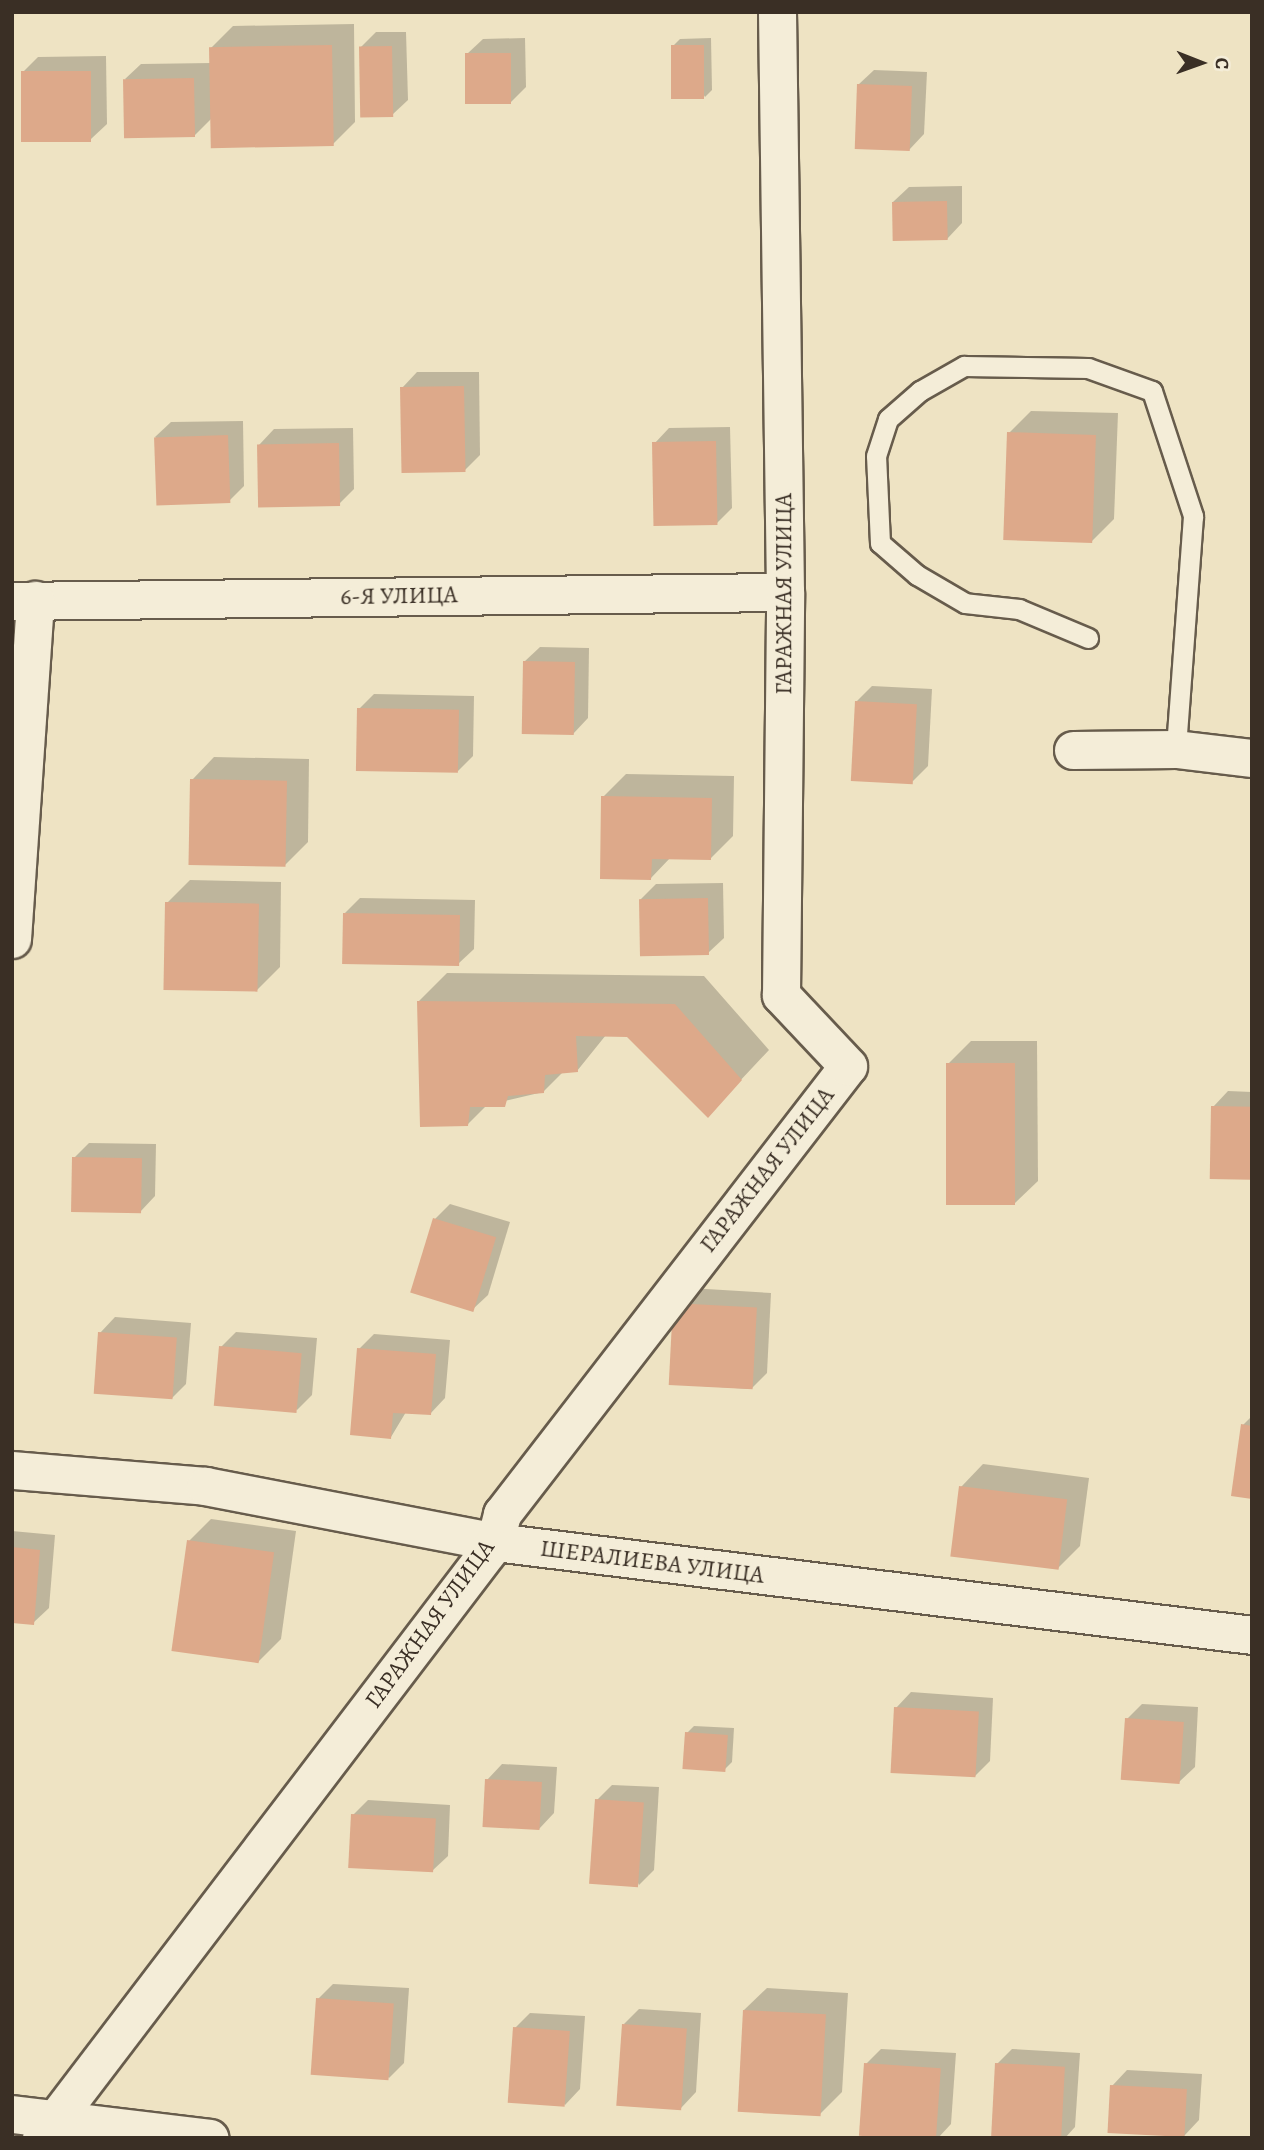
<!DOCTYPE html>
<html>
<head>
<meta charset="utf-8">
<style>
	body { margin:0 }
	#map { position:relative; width:1264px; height:2150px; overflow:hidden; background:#eee3c3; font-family:Alegreya,serif }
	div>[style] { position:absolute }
	.shadow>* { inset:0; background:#0003 }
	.building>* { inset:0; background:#dda98a; transform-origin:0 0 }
	.roads { filter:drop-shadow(2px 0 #675c4c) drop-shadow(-2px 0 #675c4c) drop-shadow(0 2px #675c4c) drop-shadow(0 -2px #675c4c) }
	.service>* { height:19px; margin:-9.5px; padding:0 9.5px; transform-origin:9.5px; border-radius:9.5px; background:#f4edd8 }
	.minor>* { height:37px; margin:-18.5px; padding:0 18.5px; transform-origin:18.5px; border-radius:18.5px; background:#f4edd8 }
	span { translate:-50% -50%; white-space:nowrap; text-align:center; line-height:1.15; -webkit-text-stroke:5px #f4edd8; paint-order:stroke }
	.street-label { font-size:24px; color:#3a2f25 }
	.frame { position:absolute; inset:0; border:14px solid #3a2f25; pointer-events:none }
	.north { position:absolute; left:1166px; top:28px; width:70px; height:70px; -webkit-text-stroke:5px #f4edd8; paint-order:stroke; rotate:91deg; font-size:19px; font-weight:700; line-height:28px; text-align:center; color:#3a2f25 }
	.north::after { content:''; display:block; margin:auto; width:24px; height:32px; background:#3a2f25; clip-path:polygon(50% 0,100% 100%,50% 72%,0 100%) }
</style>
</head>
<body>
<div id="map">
	<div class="shadow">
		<i style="clip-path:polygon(354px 24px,355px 122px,333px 144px,212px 118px,194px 136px,125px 79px,141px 64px,211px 63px,211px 48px,233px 26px)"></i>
		<i style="clip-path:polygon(376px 32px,406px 32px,408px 100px,392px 115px,360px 48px)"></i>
		<i style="clip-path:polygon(525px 38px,526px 87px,511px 102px,467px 54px,483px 39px)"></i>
		<i style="clip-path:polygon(711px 38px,712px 90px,705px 97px,673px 46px,680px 39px)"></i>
		<i style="clip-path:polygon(106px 56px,107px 124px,91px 139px,23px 72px,38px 57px)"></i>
		<i style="clip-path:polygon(874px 70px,927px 72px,924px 134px,909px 150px,858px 85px)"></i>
		<i style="clip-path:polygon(962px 186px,962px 223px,947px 239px,893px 202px,909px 187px)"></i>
		<i style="clip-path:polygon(417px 372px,479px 372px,480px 455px,465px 470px,402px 388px)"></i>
		<i style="clip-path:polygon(1031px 411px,1118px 413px,1114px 519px,1091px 542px,1009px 433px)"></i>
		<i style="clip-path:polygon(243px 421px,244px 486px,229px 501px,155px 437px,171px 422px)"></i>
		<i style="clip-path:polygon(730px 427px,732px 508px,717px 523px,654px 444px,669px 428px)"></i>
		<i style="clip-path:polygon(353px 428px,354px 489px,339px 504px,259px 445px,274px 429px)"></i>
		<i style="clip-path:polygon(540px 647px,589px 648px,588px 718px,573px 734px,524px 662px)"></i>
		<i style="clip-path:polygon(872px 686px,932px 689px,928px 766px,913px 781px,856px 702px)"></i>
		<i style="clip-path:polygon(374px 694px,474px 696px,473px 756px,458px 771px,359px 709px)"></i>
		<i style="clip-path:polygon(214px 757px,309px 759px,308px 842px,285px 865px,192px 780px)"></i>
		<i style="clip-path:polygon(626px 774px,734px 776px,733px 836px,711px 858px,671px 857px,651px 878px,603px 797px)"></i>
		<i style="clip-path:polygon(190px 880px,281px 882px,280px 967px,257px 990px,167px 903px)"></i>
		<i style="clip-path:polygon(723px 883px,724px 938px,708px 953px,640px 900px,656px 884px)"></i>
		<i style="clip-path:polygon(360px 898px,475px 900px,474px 949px,458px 964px,345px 913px)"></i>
		<i style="clip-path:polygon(447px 973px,704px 976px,769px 1050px,708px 1115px,627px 1035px,606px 1035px,577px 1071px,563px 1072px,543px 1092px,487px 1105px,467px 1125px,418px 1002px)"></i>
		<i style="clip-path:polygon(971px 1041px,1037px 1041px,1038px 1181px,1015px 1203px,948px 1064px)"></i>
		<i style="clip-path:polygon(1228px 1091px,1252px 1092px,1252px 1178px,1213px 1107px)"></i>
		<i style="clip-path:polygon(89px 1143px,156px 1144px,155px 1196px,140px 1212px,74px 1158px)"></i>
		<i style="clip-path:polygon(450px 1204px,510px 1222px,488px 1295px,472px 1310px,435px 1219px)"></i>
		<i style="clip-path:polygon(690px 1288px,771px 1293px,767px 1373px,751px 1389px,670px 1384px)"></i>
		<i style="clip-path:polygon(115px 1317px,191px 1323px,186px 1384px,171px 1399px,100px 1333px)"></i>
		<i style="clip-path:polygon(236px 1332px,317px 1338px,312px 1395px,297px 1410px,221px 1347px)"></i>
		<i style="clip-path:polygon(374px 1334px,450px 1340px,445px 1398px,430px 1414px,406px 1412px,391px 1437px,359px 1349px)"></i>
		<i style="clip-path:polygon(1252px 1416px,1252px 1497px,1243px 1425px)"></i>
		<i style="clip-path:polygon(983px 1464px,1089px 1478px,1080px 1546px,1057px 1569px,961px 1487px)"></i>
		<i style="clip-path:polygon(211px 1519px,296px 1531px,281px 1639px,258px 1662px,189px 1541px)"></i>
		<i style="clip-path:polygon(12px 1531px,55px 1535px,49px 1608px,33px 1623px,12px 1621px)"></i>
		<i style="clip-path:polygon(911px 1692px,993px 1698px,990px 1761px,974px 1777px,896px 1708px)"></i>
		<i style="clip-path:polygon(1142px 1704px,1198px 1707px,1195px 1767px,1179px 1782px,1127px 1719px)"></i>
		<i style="clip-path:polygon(694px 1726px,734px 1728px,732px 1762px,724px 1770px,687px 1733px)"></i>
		<i style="clip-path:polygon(502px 1764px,557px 1767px,554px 1813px,539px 1829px,487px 1780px)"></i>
		<i style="clip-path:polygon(612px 1785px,659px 1787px,654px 1870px,639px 1885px,597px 1800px)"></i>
		<i style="clip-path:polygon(368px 1800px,450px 1805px,448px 1856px,432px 1871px,353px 1815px)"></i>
		<i style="clip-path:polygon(333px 1984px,409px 1988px,404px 2063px,389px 2078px,318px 1999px)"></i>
		<i style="clip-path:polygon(767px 1988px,848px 1993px,842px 2092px,819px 2115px,744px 2010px)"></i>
		<i style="clip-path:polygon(639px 2009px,701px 2013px,696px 2092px,681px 2108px,624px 2024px)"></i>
		<i style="clip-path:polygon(530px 2013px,585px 2016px,580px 2089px,565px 2105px,515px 2028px)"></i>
		<i style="clip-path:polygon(881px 2049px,956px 2053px,951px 2124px,938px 2138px,861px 2135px,866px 2064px)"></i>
		<i style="clip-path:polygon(1012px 2049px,1080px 2053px,1075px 2127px,1065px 2138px,992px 2138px,997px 2064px)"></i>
		<i style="clip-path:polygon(1127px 2070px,1202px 2074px,1199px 2120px,1184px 2136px,1112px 2086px)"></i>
	</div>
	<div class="building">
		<i style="left:332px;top:45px;width:101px;height:123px;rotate:89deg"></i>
		<i style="left:671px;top:45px;width:33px;height:54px"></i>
		<i style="left:392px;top:46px;width:71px;height:33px;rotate:89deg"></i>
		<i style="left:465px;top:53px;width:46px;height:51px"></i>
		<i style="left:21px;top:71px;width:70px;height:71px"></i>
		<i style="left:194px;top:78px;width:59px;height:71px;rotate:89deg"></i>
		<i style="left:857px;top:84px;width:55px;height:65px;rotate:2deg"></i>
		<i style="left:947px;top:201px;width:39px;height:55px;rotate:89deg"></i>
		<i style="left:464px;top:386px;width:86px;height:64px;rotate:89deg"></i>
		<i style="left:1007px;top:432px;width:89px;height:108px;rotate:2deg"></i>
		<i style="left:228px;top:435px;width:68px;height:74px;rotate:88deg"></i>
		<i style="left:716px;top:441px;width:84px;height:64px;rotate:89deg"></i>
		<i style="left:339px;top:443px;width:63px;height:82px;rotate:89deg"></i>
		<i style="left:523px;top:661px;width:52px;height:73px;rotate:1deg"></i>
		<i style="left:855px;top:701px;width:62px;height:80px;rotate:3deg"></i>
		<i style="left:357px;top:708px;width:102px;height:63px;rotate:1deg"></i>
		<i style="left:190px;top:779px;width:97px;height:86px;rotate:1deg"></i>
		<i style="clip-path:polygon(601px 796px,712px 798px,711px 860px,652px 859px,651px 880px,600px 879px)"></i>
		<i style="left:708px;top:898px;width:57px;height:69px;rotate:89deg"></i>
		<i style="left:165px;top:902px;width:94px;height:88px;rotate:1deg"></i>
		<i style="left:343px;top:913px;width:117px;height:51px;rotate:1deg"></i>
		<i style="clip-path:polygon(417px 1001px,675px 1004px,742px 1080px,708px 1118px,627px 1037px,576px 1036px,578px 1072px,545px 1075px,544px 1093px,508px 1096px,505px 1107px,470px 1107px,468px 1126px,420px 1127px)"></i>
		<i style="left:946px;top:1063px;width:69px;height:142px"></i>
		<i style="left:1211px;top:1106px;width:41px;height:73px;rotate:1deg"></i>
		<i style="left:72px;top:1157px;width:70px;height:55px;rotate:1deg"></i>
		<i style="left:433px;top:1218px;width:66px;height:78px;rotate:17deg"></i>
		<i style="left:673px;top:1303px;width:84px;height:82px;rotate:3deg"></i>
		<i style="left:98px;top:1332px;width:79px;height:62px;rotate:4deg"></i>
		<i style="left:219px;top:1346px;width:83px;height:60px;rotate:5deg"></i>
		<i style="clip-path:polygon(357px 1348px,436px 1354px,431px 1415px,393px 1413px,391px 1439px,350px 1435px)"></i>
		<i style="clip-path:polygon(1241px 1424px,1252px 1426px,1252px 1499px,1231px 1496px)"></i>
		<i style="left:959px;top:1486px;width:109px;height:71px;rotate:7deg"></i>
		<i style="left:187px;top:1540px;width:88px;height:112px;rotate:8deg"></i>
		<i style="clip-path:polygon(12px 1547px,40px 1550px,34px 1625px,12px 1623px)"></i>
		<i style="left:894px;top:1707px;width:85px;height:66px;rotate:3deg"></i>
		<i style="left:1125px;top:1718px;width:59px;height:62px;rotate:4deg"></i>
		<i style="left:685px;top:1732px;width:43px;height:37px;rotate:4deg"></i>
		<i style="left:485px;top:1779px;width:57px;height:48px;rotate:3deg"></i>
		<i style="left:595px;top:1799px;width:49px;height:85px;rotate:4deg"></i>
		<i style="left:351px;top:1814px;width:85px;height:54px;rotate:3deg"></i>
		<i style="left:316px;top:1998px;width:78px;height:77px;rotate:4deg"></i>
		<i style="left:743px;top:2010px;width:83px;height:102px;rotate:3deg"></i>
		<i style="left:622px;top:2024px;width:65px;height:82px;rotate:4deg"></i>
		<i style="left:513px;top:2027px;width:57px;height:76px;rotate:4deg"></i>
		<i style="left:864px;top:2063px;width:77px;height:73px;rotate:4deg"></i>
		<i style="left:995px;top:2063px;width:70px;height:75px;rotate:3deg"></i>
		<i style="left:1110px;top:2085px;width:77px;height:48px;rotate:3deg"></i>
	</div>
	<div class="roads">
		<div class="service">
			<i style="left:1088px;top:638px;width:75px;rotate:-157.2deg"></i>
			<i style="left:1019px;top:609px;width:54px;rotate:-173.7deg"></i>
			<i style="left:965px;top:603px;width:56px;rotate:-149.7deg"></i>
			<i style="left:917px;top:575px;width:49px;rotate:-139.1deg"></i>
			<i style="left:880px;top:543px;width:87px;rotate:-92.6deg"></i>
			<i style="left:876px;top:456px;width:39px;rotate:-72deg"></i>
			<i style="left:888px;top:419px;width:43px;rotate:-41.2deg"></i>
			<i style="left:920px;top:391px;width:51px;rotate:-29.6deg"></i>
			<i style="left:964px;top:366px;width:124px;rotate:0.9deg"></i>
			<i style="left:1088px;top:368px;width:68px;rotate:19.8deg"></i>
			<i style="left:1152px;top:391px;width:132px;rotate:71.8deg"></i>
			<i style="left:1193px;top:516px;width:234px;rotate:94.2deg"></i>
		</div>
		<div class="minor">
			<i style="left:12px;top:601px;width:773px;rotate:-0.67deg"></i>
			<i style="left:1073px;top:750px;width:103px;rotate:-0.6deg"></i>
			<i style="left:1176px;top:749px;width:77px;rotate:6.8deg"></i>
			<i style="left:12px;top:939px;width:340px;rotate:-86.1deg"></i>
			<i style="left:12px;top:1470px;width:194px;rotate:4.7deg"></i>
			<i style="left:205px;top:1486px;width:295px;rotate:10.9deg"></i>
			<i style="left:495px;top:1542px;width:763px;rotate:7deg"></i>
			<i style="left:12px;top:2114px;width:199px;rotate:6.9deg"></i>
			<i style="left:41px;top:2138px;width:749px;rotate:-52.7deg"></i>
			<i style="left:495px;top:1542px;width:29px;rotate:-76deg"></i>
			<i style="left:502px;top:1514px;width:566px;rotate:-52.32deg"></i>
			<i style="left:848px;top:1066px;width:98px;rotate:-133.3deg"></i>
			<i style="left:781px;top:995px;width:403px;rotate:-89.4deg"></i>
			<i style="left:785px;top:592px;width:580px;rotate:-90.79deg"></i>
		</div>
	</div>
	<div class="street-label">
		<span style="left:784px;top:594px;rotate:-90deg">ГАРАЖНАЯ УЛИЦА</span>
		<span style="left:399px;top:596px;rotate:-1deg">6-Я УЛИЦА</span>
		<span style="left:767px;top:1170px;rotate:-52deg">ГАРАЖНАЯ УЛИЦА</span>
		<span style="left:652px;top:1562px;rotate:7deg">ШЕРАЛИЕВА УЛИЦА</span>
		<span style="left:430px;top:1624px;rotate:-54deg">ГАРАЖНАЯ УЛИЦА</span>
	</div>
	<div class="frame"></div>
	<div class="north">С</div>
</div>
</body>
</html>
